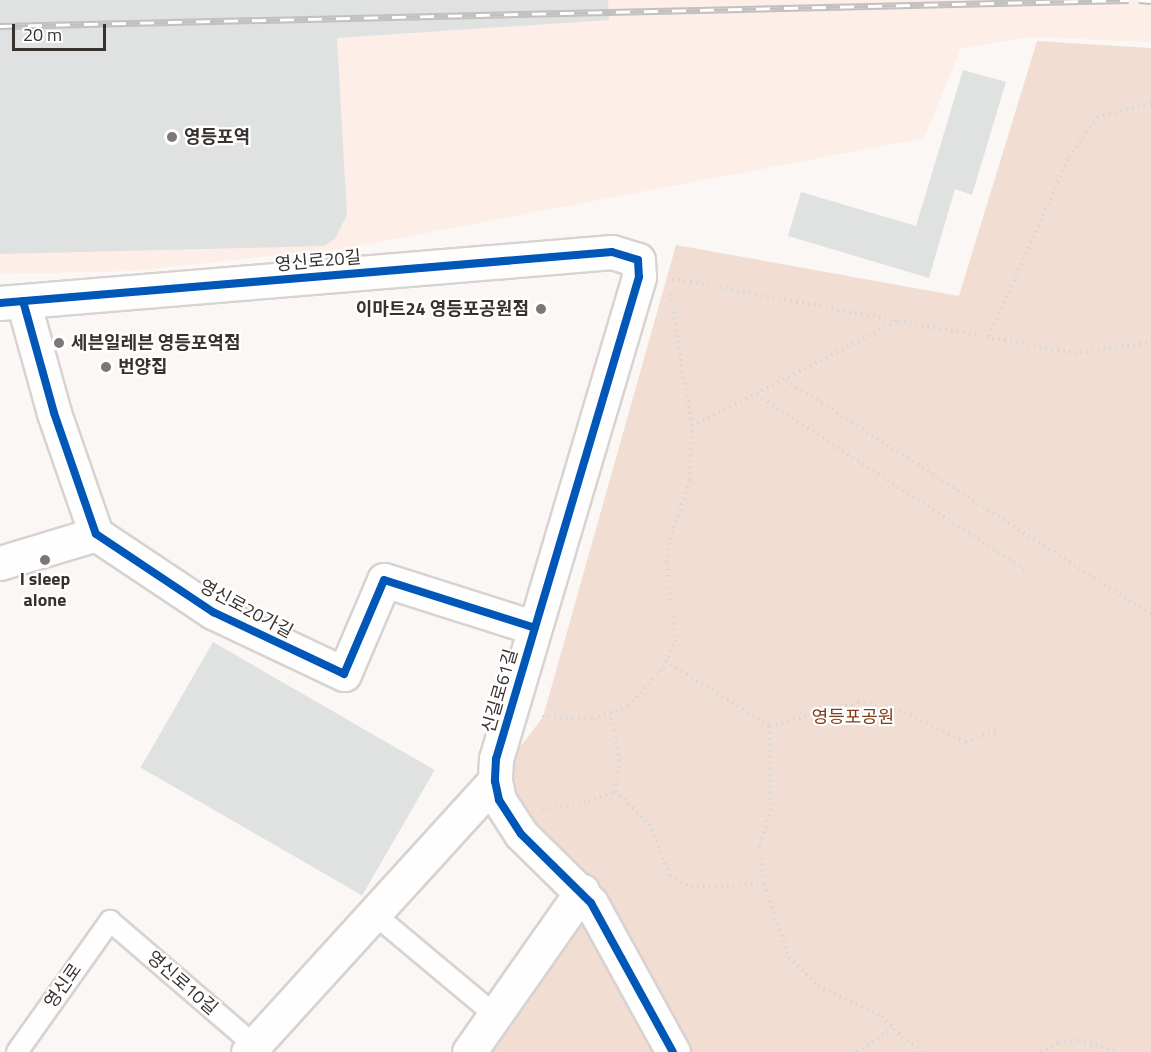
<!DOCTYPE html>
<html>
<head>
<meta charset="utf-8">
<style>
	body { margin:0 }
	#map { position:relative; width:1151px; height:1052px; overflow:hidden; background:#fbf7f5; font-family:"Titillium Web","Noto Sans KR",sans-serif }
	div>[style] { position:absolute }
	.built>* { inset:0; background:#fdeee7 }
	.green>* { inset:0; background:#f2ddd2 }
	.building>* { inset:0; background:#e0e2e2; transform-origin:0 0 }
	.path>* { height:4px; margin-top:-2px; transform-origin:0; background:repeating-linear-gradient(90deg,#dad8d7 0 1.5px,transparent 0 6px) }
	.roads { filter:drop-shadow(2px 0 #d8d3d0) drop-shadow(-2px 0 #d8d3d0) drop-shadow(0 2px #d8d3d0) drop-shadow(0 -2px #d8d3d0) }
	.lane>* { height:20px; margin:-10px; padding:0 10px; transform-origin:10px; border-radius:10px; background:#fefefe }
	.street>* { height:33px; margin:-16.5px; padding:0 16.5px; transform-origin:16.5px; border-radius:16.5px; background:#fefefe }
	.rail>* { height:7px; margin-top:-3.5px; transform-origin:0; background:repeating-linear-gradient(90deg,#fff 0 14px,#c2c1bf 0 28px); box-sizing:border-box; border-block:2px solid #c2c1bf }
	.cycleway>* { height:8px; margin:-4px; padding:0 4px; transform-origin:4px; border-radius:4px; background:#0057b8 }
	.dots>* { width:16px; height:16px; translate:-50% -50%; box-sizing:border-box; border:3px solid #fff; border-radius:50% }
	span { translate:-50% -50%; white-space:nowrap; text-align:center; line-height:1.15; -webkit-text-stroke:4.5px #fff; paint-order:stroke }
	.poi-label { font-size:18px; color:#38322f; font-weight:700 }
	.left { translate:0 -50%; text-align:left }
	.right { translate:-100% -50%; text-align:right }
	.street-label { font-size:18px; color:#38322f }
	.park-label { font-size:18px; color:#803d16 }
	.scale { position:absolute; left:12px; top:24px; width:94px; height:27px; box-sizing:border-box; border:3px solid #38322f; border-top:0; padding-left:8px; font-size:18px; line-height:21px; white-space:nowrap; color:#38322f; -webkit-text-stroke:4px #fff; paint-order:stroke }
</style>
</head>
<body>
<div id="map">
	<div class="built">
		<i style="clip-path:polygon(0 0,1151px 0,1151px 42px,1032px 37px,961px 48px,924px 138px,347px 248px,130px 271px,0 274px)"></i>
	</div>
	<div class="green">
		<i style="clip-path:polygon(1037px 41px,1151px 48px,1151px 1052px,489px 1052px,603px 891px,551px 841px,519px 802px,512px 775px,517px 751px,543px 717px,676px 245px,959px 296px)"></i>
	</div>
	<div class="building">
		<i style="clip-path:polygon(0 0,608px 0,609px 20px,337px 38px,347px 215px,335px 239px,324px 246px,0 254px)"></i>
		<i style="clip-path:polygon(963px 70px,1006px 82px,972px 195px,955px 189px,929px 278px,788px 236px,801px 192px,916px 226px)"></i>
		<i style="left:213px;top:642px;width:256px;height:145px;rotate:30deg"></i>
	</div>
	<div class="path">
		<i style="left:670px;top:294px;width:134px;rotate:80.5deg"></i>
		<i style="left:898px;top:321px;width:179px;rotate:10.3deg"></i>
		<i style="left:1074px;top:353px;width:78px;rotate:-7.4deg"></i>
		<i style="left:989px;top:336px;width:196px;rotate:-65.9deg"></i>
		<i style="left:1069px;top:157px;width:49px;rotate:-55deg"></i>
		<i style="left:1097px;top:117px;width:56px;rotate:-13.5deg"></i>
		<i style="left:786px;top:380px;width:434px;rotate:32.7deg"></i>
		<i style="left:757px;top:395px;width:322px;rotate:33.1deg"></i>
		<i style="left:666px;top:661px;width:123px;rotate:32deg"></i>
		<i style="left:770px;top:726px;width:91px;rotate:-15.3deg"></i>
		<i style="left:858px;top:702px;width:48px;rotate:12deg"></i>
		<i style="left:905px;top:712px;width:68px;rotate:26.2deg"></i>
		<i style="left:966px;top:742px;width:36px;rotate:-21deg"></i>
		<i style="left:611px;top:712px;width:49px;rotate:80.5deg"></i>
		<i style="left:619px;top:760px;width:31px;rotate:97deg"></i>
		<i style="left:615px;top:791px;width:47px;rotate:44.1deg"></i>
		<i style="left:649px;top:824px;width:56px;rotate:68deg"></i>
		<i style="left:670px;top:876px;width:24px;rotate:28deg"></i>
		<i style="left:691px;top:887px;width:73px;rotate:-2.4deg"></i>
		<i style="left:542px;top:717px;width:51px;rotate:2.2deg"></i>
		<i style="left:593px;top:719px;width:37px;rotate:-20deg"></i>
		<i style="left:628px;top:706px;width:52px;rotate:-47.4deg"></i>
		<i style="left:663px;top:668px;width:29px;rotate:-65deg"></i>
		<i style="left:675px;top:642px;width:80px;rotate:-95.7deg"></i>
		<i style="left:667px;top:562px;width:23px;rotate:-83deg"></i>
		<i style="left:670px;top:539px;width:62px;rotate:-71.3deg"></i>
		<i style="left:690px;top:480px;width:54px;rotate:-87.9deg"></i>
		<i style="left:692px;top:426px;width:231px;rotate:-27deg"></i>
		<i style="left:898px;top:321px;width:232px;rotate:-169.3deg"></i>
		<i style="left:770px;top:726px;width:83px;rotate:89.3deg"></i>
		<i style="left:771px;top:809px;width:39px;rotate:107deg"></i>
		<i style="left:760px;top:846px;width:38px;rotate:84deg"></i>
		<i style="left:764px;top:884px;width:77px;rotate:71.1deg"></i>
		<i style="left:789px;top:957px;width:41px;rotate:45deg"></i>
		<i style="left:818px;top:986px;width:71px;rotate:25.1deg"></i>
		<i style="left:882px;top:1016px;width:29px;rotate:46deg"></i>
		<i style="left:902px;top:1037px;width:27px;rotate:34deg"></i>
		<i style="left:543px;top:809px;width:47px;rotate:-8.7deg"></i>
		<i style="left:589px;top:802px;width:28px;rotate:-23deg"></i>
		<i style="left:857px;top:1052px;width:43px;rotate:-33.7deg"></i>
		<i style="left:1041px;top:1052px;width:19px;rotate:-28deg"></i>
		<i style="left:1058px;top:1043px;width:21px;rotate:-11deg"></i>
		<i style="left:1079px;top:1039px;width:39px;rotate:19deg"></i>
	</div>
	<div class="roads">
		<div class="lane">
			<i style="left:373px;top:913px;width:159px;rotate:39.9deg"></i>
			<i style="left:17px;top:1052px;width:161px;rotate:-54.6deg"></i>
			<i style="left:110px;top:921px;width:199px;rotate:40.7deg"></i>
		</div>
		<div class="street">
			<i style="left:23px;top:301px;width:116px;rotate:74.5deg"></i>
			<i style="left:54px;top:413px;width:128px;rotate:70.9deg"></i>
			<i style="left:96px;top:534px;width:141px;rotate:33.7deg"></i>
			<i style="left:213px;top:612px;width:145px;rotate:25.3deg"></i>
			<i style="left:344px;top:674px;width:102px;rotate:-66.9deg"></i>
			<i style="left:384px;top:580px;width:158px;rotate:17.6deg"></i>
			<i style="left:0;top:303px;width:614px;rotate:-4.76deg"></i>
			<i style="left:612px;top:252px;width:27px;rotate:17deg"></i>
			<i style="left:638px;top:260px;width:17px;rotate:87deg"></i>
			<i style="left:639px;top:277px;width:503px;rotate:106.52deg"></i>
			<i style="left:496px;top:759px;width:22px;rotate:93deg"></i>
			<i style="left:495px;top:781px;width:19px;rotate:78deg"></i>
			<i style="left:499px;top:800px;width:40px;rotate:57.1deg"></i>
			<i style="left:521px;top:834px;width:98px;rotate:44.6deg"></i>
			<i style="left:591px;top:903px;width:170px;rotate:61.2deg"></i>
			<i style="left:0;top:563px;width:100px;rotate:-16.8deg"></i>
			<i style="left:248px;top:1052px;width:367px;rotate:-47.7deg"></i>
			<i style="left:469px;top:1052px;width:197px;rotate:-54.9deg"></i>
		</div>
	</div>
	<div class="rail">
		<i style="left:1139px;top:0;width:12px;rotate:5deg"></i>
		<i style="left:0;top:26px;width:1129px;rotate:-1.32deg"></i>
	</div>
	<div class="cycleway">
		<i style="left:23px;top:301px;width:116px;rotate:74.5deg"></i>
		<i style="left:54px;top:413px;width:128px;rotate:70.9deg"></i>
		<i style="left:96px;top:534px;width:141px;rotate:33.7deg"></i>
		<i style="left:213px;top:612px;width:145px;rotate:25.3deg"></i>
		<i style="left:344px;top:674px;width:102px;rotate:-66.9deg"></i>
		<i style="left:384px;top:580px;width:158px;rotate:17.6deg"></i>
		<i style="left:0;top:303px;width:614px;rotate:-4.76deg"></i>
		<i style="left:612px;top:252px;width:27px;rotate:17deg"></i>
		<i style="left:638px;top:260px;width:17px;rotate:87deg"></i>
		<i style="left:639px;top:277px;width:503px;rotate:106.52deg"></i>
		<i style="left:496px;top:759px;width:22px;rotate:93deg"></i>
		<i style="left:495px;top:781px;width:19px;rotate:78deg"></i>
		<i style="left:499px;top:800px;width:40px;rotate:57.1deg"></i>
		<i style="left:521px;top:834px;width:98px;rotate:44.6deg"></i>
		<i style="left:591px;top:903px;width:170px;rotate:61.2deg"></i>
	</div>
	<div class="dots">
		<i style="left:172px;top:137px;background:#7c7774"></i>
		<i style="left:541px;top:309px;background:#7c7774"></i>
		<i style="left:59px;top:343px;background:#7c7774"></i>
		<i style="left:106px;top:367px;background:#7c7774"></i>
		<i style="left:45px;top:560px;background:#7c7774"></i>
	</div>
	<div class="poi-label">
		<span class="left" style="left:184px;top:137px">영등포역</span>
		<span class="right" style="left:529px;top:309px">이마트24 영등포공원점</span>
		<span class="left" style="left:71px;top:343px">세븐일레븐 영등포역점</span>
		<span class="left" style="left:118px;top:367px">번양집</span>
		<span style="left:45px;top:590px">I sleep<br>alone</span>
	</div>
	<div class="street-label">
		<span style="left:318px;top:261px;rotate:-5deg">영신로20길</span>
		<span style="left:246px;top:609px;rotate:28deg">영신로20가길</span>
		<span style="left:500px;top:691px;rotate:-74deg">신길로61길</span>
		<span style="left:182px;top:983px;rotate:41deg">영신로10길</span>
		<span style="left:63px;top:986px;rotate:-55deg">영신로</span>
	</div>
	<div class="park-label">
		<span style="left:853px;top:717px">영등포공원</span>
	</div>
	<div class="scale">20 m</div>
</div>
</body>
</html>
